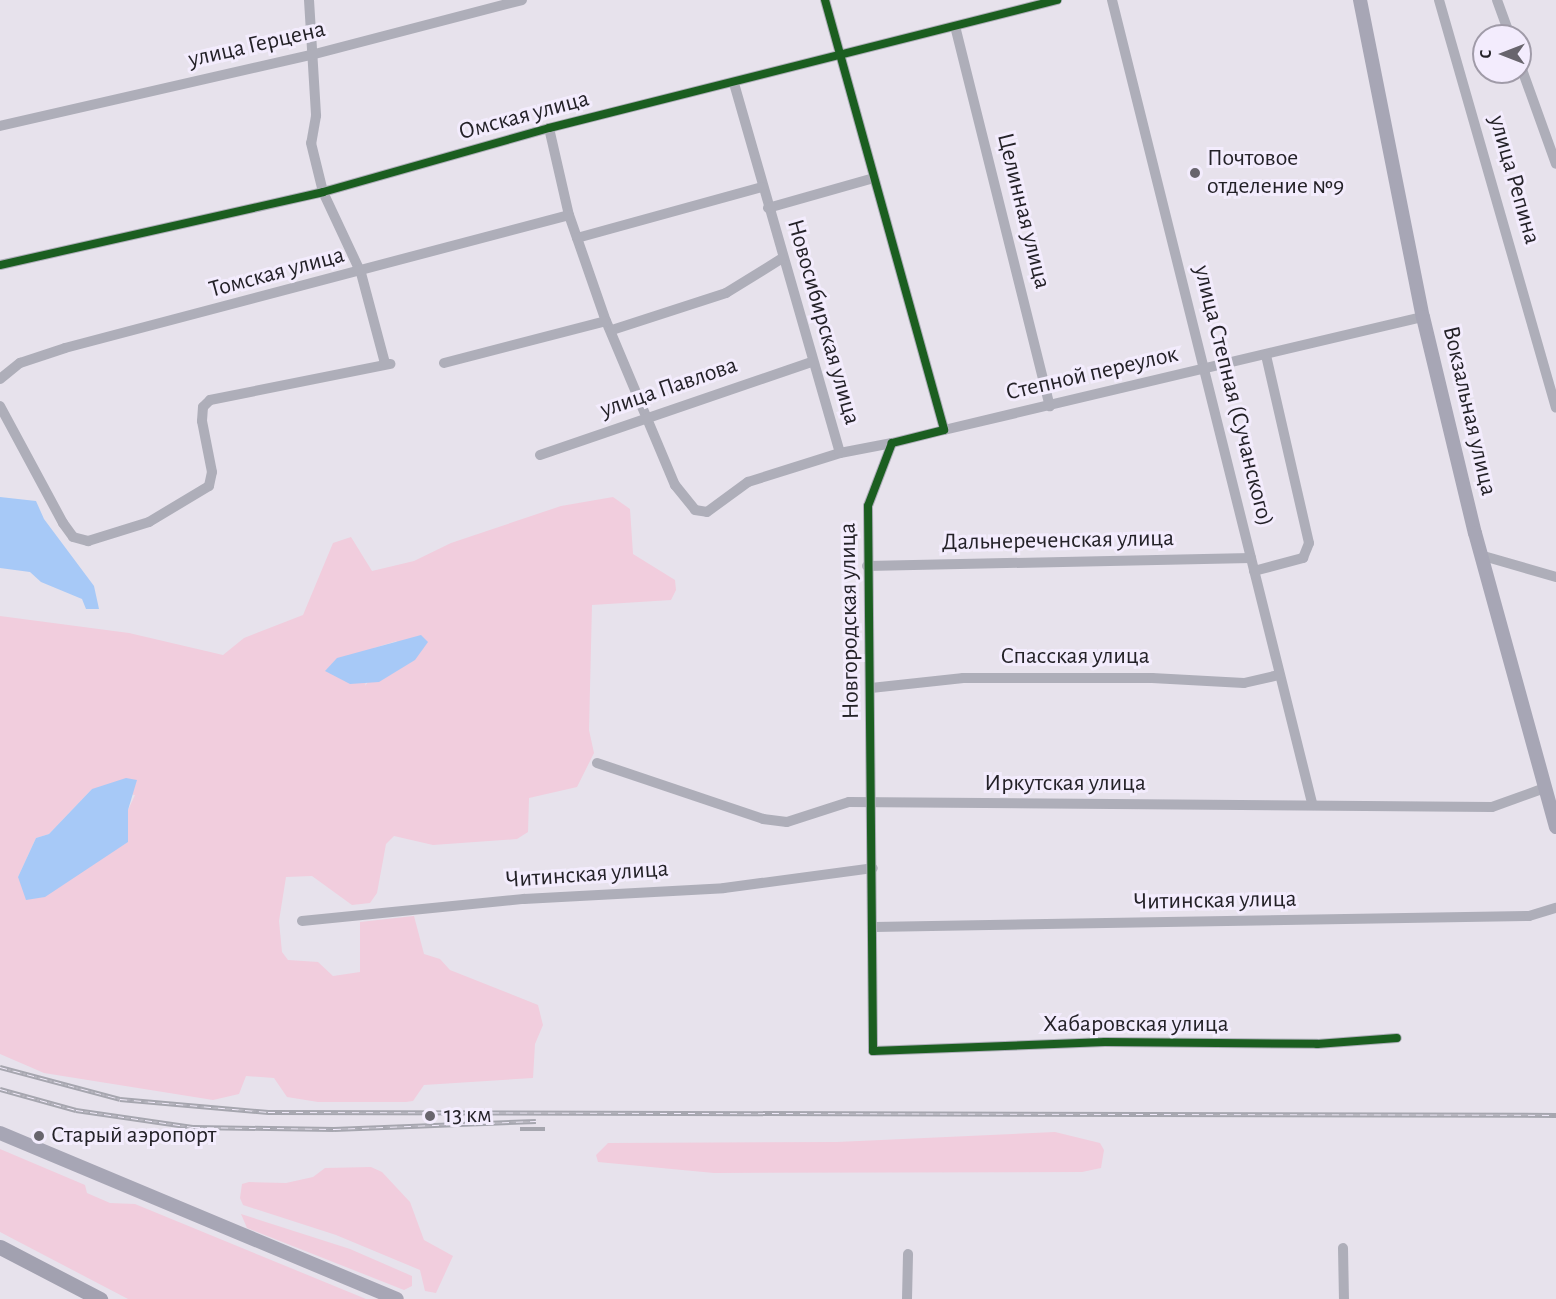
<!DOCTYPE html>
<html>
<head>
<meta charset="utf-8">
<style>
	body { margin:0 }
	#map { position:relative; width:1556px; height:1299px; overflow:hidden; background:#e7e2ec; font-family:"Alegreya Sans",sans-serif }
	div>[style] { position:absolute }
	.green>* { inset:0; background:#f1cddd }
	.water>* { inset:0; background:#a7c9f7 }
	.minor>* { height:10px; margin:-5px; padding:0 5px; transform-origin:5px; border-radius:5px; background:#aeaeb9 }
	.major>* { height:14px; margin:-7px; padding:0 7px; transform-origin:7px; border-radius:7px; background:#a7a6b5 }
	.highway>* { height:15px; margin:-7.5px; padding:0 7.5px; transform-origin:7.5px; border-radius:7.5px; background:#a2a1b0 }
	.rail>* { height:4.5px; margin-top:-2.25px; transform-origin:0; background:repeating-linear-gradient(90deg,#f3ecfd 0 7px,#a6a6af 0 14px); box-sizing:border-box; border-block:2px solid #a6a6af }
	.cycleway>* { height:8px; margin:-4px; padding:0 4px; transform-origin:4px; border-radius:4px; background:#1b5e20 }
	.dots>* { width:16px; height:16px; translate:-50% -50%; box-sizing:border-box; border:3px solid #f3ecfd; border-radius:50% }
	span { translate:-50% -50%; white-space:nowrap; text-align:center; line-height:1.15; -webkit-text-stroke:6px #f3ecfd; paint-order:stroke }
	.street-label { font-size:24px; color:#242228 }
	.poi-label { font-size:24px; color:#242228 }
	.left { translate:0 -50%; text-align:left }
	.north { position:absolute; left:1472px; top:24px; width:60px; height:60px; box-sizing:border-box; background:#f3ecfd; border:2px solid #a09ba8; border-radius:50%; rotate:270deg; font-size:16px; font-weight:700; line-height:24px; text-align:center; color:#242228 }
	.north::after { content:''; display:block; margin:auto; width:21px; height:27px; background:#68656d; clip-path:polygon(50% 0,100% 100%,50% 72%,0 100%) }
</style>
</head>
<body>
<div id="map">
	<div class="green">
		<i style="clip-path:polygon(evenodd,613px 497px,630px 509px,633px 554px,675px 580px,676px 590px,671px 600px,592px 605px,589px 730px,594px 753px,577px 787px,529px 798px,528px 832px,517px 839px,433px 845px,394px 836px,386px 844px,377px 893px,370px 903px,352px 905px,312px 876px,286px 877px,279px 921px,282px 952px,288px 960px,318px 962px,333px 976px,360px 972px,360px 922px,414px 916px,424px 954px,440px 959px,450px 970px,538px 1005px,543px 1025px,535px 1044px,533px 1078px,424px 1085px,413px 1101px,406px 1102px,318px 1102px,287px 1097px,274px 1078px,246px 1076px,239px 1094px,213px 1100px,44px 1073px,0 1054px,0 616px,129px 633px,223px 655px,244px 638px,303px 615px,333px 543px,351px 537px,372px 571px,414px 561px,451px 543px,561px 506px,613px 497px,397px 641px,365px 686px,374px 648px,397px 641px,613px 497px,92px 789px,135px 795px,128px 810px,128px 842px,70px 877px,18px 877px,36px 838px,49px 834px,92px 789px)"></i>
		<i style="clip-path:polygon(1055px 1132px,1100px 1143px,1104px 1150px,1101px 1168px,1082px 1172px,714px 1173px,598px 1162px,596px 1155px,608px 1143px,837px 1142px)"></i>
		<i style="clip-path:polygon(0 1149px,85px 1185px,87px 1193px,110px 1203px,135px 1204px,366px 1299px,128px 1299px,0 1232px)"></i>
		<i style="clip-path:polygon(371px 1167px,382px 1172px,410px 1202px,424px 1240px,453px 1256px,436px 1293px,425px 1291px,420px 1270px,336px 1235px,243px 1205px,240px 1198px,242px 1184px,249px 1182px,286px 1183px,313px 1177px,325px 1168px)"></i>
		<i style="clip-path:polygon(241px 1214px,350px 1249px,412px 1276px,412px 1286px,404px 1290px,247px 1228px)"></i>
	</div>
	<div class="water">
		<i style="clip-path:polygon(0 497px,36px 501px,44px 519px,94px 586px,99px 609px,86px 609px,82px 599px,41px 582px,30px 572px,0 568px)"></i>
		<i style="clip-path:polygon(421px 635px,428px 642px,415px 660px,379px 682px,350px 684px,325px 671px,337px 658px)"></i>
		<i style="clip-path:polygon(126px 778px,137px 780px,128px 810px,128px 842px,45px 897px,26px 900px,18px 877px,36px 838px,49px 834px,92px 789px)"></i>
	</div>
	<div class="minor">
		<i style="left:309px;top:0;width:116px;rotate:86.5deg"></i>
		<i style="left:316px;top:116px;width:27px;rotate:100deg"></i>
		<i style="left:311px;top:143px;width:50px;rotate:76.2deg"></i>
		<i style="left:323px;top:192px;width:89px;rotate:64.9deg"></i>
		<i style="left:361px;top:273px;width:93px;rotate:75.1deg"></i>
		<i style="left:825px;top:0;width:446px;rotate:74.5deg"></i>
		<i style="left:944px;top:430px;width:54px;rotate:166deg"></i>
		<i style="left:892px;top:443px;width:67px;rotate:110.9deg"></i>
		<i style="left:868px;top:506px;width:545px;rotate:89.47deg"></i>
		<i style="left:873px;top:1051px;width:232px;rotate:-2.2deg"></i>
		<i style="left:1105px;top:1042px;width:212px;rotate:0.5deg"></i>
		<i style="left:1317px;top:1044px;width:80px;rotate:-4.3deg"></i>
		<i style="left:1112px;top:0;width:828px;rotate:76.01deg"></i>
		<i style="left:1439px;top:0;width:424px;rotate:74deg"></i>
		<i style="left:1497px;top:0;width:38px;rotate:70deg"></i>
		<i style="left:955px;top:26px;width:392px;rotate:76deg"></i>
		<i style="left:1520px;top:64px;width:106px;rotate:70.2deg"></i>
		<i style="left:0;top:126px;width:319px;rotate:-12.9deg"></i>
		<i style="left:311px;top:55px;width:218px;rotate:-14.6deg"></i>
		<i style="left:549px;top:128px;width:89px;rotate:77.1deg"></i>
		<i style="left:569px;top:215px;width:112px;rotate:70.8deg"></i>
		<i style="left:606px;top:321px;width:178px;rotate:67.2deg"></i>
		<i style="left:675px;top:485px;width:32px;rotate:51deg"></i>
		<i style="left:695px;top:510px;width:12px;rotate:9deg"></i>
		<i style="left:707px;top:512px;width:51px;rotate:-36.2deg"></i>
		<i style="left:748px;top:482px;width:96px;rotate:-17.5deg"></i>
		<i style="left:840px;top:453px;width:384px;rotate:-106deg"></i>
		<i style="left:768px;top:208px;width:110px;rotate:-15.8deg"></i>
		<i style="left:577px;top:238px;width:192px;rotate:-15.4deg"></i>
		<i style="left:0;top:265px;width:331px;rotate:-12.7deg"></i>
		<i style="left:323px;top:192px;width:235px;rotate:-15.8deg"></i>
		<i style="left:549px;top:128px;width:524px;rotate:-14.14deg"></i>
		<i style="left:612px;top:330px;width:120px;rotate:-18deg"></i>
		<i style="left:726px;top:293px;width:65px;rotate:-31.7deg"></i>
		<i style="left:444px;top:363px;width:167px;rotate:-14.5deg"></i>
		<i style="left:0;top:379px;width:26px;rotate:-39deg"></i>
		<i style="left:20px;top:363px;width:47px;rotate:-18.4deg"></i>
		<i style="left:65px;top:348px;width:521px;rotate:-14.78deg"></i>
		<i style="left:0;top:406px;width:133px;rotate:61.7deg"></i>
		<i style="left:63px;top:523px;width:17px;rotate:54deg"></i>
		<i style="left:73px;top:537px;width:16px;rotate:15deg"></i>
		<i style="left:88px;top:541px;width:64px;rotate:-17.3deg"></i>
		<i style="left:149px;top:522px;width:70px;rotate:-31deg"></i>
		<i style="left:209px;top:486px;width:14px;rotate:-78deg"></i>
		<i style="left:212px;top:472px;width:52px;rotate:-101.1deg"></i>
		<i style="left:202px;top:421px;width:14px;rotate:-86deg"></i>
		<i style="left:203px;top:407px;width:10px;rotate:-45deg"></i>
		<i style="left:210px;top:400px;width:184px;rotate:-11.3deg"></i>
		<i style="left:944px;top:430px;width:492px;rotate:-13.3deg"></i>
		<i style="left:840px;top:453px;width:53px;rotate:-10.9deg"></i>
		<i style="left:540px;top:455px;width:287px;rotate:-18.9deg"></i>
		<i style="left:1480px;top:555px;width:79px;rotate:16.1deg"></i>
		<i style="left:867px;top:566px;width:384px;rotate:-1.2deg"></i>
		<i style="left:1254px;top:571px;width:51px;rotate:-14.9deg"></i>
		<i style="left:1303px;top:558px;width:16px;rotate:-68deg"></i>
		<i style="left:1309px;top:543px;width:192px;rotate:-102.9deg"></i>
		<i style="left:871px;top:688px;width:93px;rotate:-6.2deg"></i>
		<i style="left:963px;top:678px;width:189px"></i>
		<i style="left:1152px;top:678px;width:92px;rotate:3.1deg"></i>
		<i style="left:1244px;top:683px;width:36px;rotate:-13deg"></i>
		<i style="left:597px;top:763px;width:175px;rotate:18.6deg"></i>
		<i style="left:763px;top:819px;width:24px;rotate:7deg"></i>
		<i style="left:787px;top:822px;width:65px;rotate:-17.9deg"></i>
		<i style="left:849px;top:802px;width:643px;rotate:0.45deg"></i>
		<i style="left:1492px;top:807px;width:53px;rotate:-19.8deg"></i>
		<i style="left:302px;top:921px;width:223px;rotate:-5.7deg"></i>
		<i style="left:524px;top:899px;width:200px;rotate:-3.1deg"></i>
		<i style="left:724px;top:888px;width:150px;rotate:-7.6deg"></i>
		<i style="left:874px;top:927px;width:655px;rotate:-0.96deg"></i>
		<i style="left:1529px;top:916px;width:28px;rotate:-17deg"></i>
		<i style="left:1343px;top:1248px;width:51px;rotate:88.9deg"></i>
		<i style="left:907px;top:1299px;width:45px;rotate:-88.7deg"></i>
	</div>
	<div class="major">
		<i style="left:1360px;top:0;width:323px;rotate:78.8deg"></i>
		<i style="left:1423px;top:317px;width:222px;rotate:76.5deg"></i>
		<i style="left:1475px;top:533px;width:305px;rotate:74.6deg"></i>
		<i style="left:0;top:1133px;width:430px;rotate:22.7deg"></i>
	</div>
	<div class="highway">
		<i style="left:0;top:1247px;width:113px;rotate:27.5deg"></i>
	</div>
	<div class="rail">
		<i style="left:0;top:1067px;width:124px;rotate:14.9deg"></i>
		<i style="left:120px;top:1099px;width:149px;rotate:5deg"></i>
		<i style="left:268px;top:1112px;width:1288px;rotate:0.13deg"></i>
		<i style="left:0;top:1089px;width:79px;rotate:15.4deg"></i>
		<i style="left:76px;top:1110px;width:118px;rotate:8.3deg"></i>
		<i style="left:193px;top:1127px;width:141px;rotate:0.8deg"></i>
		<i style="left:334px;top:1129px;width:202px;rotate:-2.3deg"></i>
		<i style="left:520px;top:1129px;width:25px"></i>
	</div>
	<div class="cycleway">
		<i style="left:825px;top:0;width:446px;rotate:74.5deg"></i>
		<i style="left:944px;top:430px;width:54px;rotate:166deg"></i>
		<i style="left:892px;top:443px;width:67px;rotate:110.9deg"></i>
		<i style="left:868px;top:506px;width:545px;rotate:89.47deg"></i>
		<i style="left:873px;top:1051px;width:232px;rotate:-2.2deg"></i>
		<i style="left:1105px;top:1042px;width:212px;rotate:0.5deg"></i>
		<i style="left:1317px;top:1044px;width:80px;rotate:-4.3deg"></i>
		<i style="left:0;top:265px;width:331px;rotate:-12.7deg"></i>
		<i style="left:323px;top:192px;width:235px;rotate:-15.8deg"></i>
		<i style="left:549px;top:128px;width:524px;rotate:-14.14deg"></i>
	</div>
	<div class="dots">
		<i style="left:1195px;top:173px;background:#68656d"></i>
		<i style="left:430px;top:1116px;background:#68656d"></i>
		<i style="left:39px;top:1136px;background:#68656d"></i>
	</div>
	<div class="street-label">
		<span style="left:257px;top:45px;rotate:-13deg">улица Герцена</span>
		<span style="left:524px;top:116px;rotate:-15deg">Омская улица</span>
		<span style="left:1514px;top:180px;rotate:74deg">улица Репина</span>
		<span style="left:1023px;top:211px;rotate:76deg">Целинная улица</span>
		<span style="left:277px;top:273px;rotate:-15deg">Томская улица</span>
		<span style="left:823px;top:322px;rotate:74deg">Новосибирская улица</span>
		<span style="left:1092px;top:374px;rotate:-13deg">Степной переулок</span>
		<span style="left:669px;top:388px;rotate:-19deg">улица Павлова</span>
		<span style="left:1233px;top:396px;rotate:76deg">улица Степная (Сучанского)</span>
		<span style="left:1469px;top:411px;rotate:77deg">Вокзальная улица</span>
		<span style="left:1058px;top:541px;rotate:-1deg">Дальнереченская улица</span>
		<span style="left:850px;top:621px;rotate:-91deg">Новгородская улица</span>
		<span style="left:1075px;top:657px">Спасская улица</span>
		<span style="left:1065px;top:784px">Иркутская улица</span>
		<span style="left:587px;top:875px;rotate:-4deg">Читинская улица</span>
		<span style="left:1215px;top:901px;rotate:-1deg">Читинская улица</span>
		<span style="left:1136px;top:1025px">Хабаровская улица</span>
	</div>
	<div class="poi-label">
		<span class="left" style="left:1207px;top:173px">Почтовое<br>отделение №9</span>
		<span class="left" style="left:444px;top:1116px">13 км</span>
		<span class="left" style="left:51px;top:1136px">Старый аэропорт</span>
	</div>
	<div class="north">С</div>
</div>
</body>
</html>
